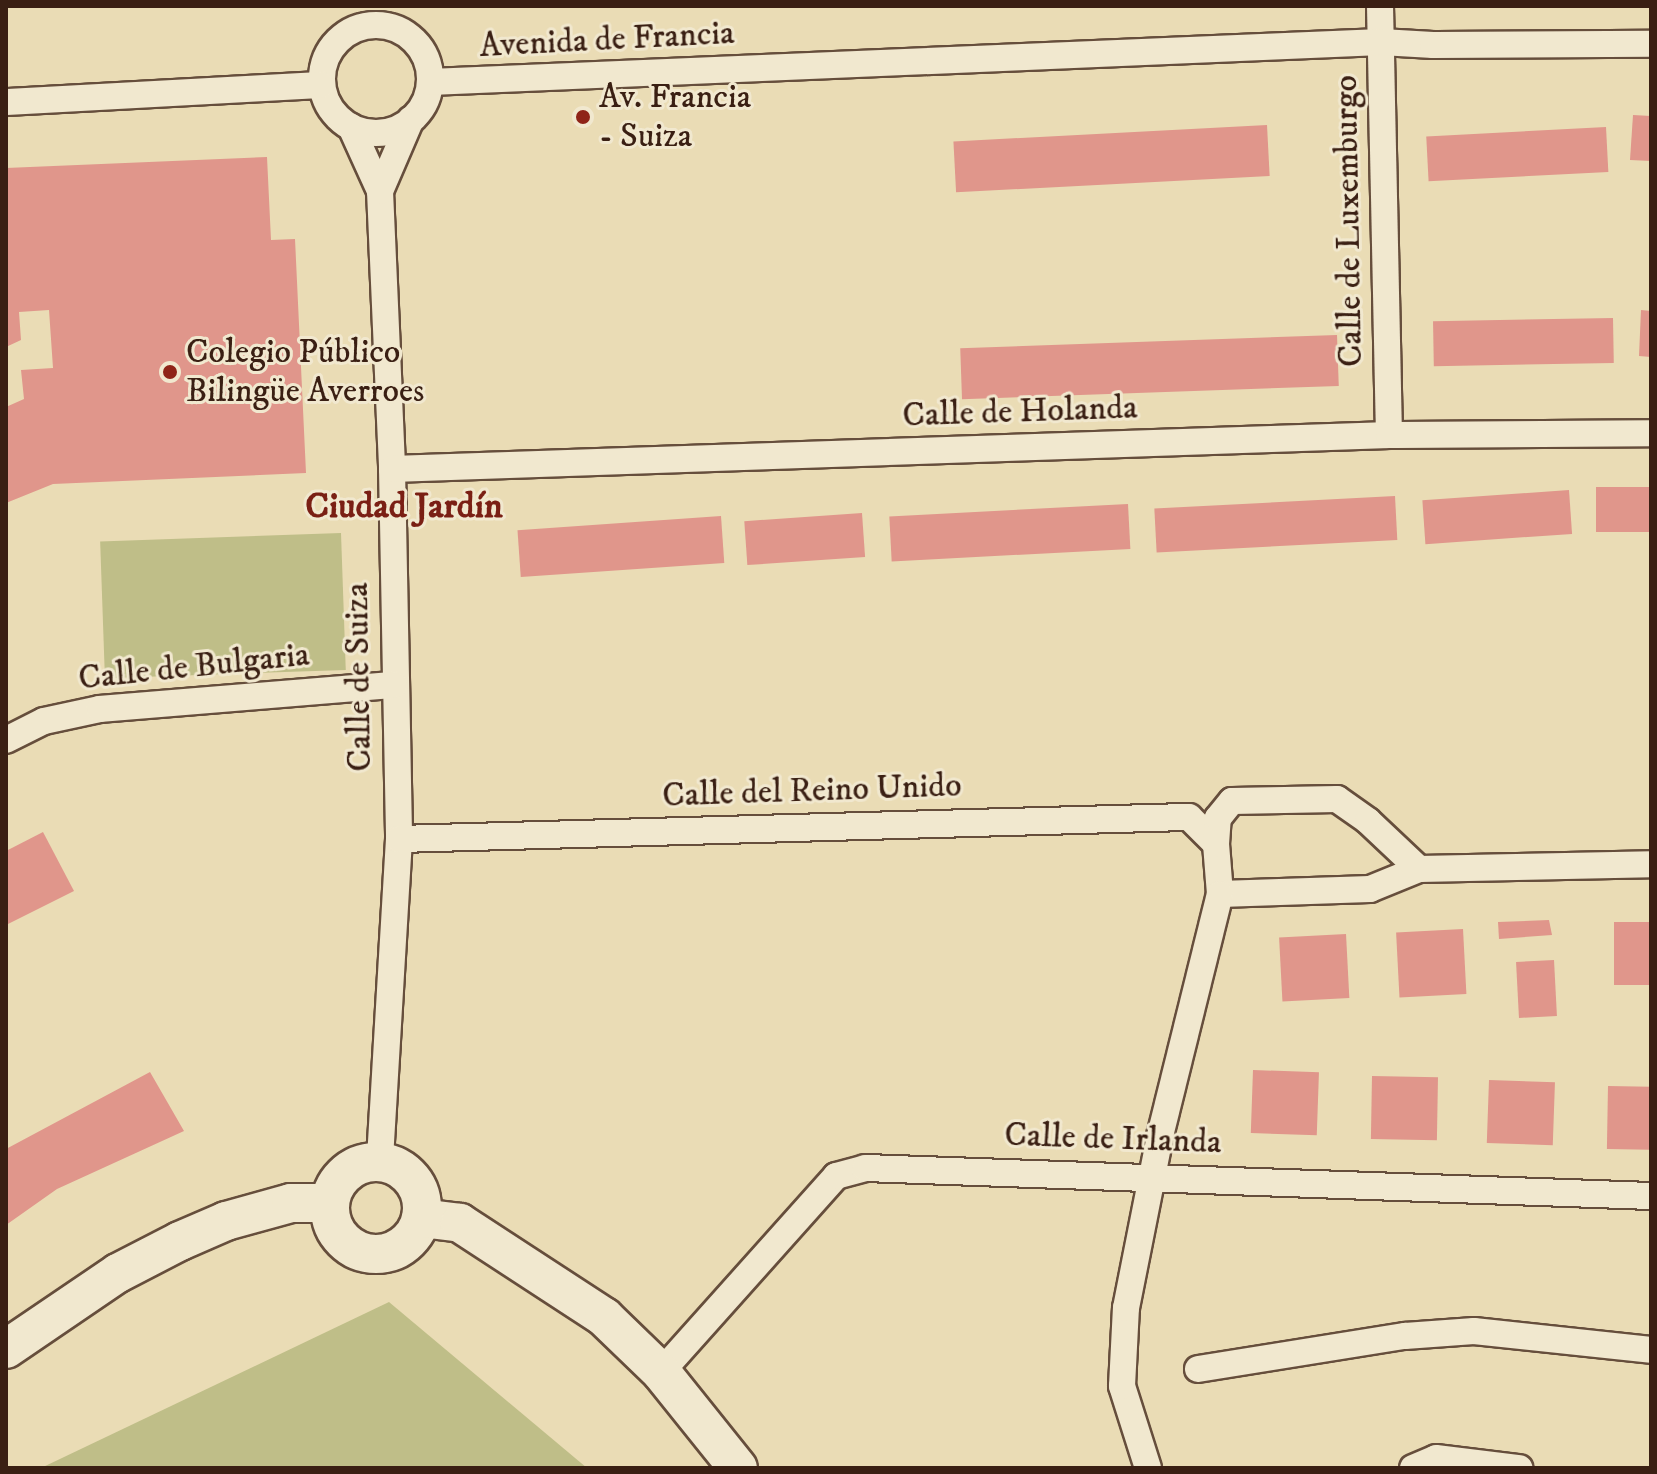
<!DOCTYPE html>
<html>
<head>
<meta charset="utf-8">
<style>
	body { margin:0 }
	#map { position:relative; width:1657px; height:1474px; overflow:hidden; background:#eadcb5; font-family:"IM FELL DW Pica",serif }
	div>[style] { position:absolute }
	.green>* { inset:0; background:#bfbe88; transform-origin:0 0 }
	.building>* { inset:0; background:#e0968b; transform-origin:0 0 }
	.roads { filter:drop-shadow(2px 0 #664e3c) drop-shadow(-2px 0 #664e3c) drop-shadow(0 2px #664e3c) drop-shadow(0 -2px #664e3c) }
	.street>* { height:26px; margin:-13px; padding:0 13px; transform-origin:13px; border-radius:13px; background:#f1e8cf }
	.street>.ring { margin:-13px; padding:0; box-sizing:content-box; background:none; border:26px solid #f1e8cf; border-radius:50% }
	.secondary>* { height:38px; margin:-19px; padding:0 19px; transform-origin:19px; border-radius:19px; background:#f1e8cf }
	.secondary>.ring { margin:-19px; padding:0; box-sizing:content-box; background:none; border:38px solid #f1e8cf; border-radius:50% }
	.dots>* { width:22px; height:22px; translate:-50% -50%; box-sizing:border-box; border:4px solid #f1e8cf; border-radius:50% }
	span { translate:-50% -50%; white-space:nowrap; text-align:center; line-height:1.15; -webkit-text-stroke:6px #f1e8cf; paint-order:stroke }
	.street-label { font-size:34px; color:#3a1f13 }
	.poi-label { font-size:34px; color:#3a1f13 }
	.left { translate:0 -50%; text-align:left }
	.neighbourhood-label { font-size:36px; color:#7a1f14; font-weight:700 }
	.frame { position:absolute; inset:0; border:8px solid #3a1f13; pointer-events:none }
</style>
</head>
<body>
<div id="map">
	<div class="green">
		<i style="left:341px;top:533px;width:137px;height:241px;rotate:88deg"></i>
		<i style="clip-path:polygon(389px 1302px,587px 1468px,41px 1468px)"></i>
	</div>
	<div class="building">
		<i style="clip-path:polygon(1633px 115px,1651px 116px,1651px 161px,1630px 160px)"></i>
		<i style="left:1267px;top:125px;width:51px;height:314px;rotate:87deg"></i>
		<i style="left:1606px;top:127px;width:45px;height:180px;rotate:87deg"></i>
		<i style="clip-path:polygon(267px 157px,271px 240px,295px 239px,306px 473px,53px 484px,6px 503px,6px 407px,24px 399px,21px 370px,53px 368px,49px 310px,19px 312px,21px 340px,6px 347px,6px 168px)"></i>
		<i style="clip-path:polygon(1641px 310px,1651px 311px,1651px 357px,1639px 356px)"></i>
		<i style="left:1613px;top:318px;width:45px;height:180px;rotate:89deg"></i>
		<i style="left:1337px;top:335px;width:51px;height:377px;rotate:88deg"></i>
		<i style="left:1651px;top:487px;width:45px;height:55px;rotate:90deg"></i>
		<i style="left:1569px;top:490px;width:44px;height:147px;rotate:86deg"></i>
		<i style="left:1395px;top:496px;width:44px;height:241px;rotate:87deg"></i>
		<i style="left:1128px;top:504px;width:45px;height:239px;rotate:87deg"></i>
		<i style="left:862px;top:513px;width:44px;height:118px;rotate:86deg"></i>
		<i style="left:721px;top:516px;width:47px;height:204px;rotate:86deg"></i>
		<i style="clip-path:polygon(43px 832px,74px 891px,6px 925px,6px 851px)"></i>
		<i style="clip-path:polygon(1549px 920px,1552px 935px,1499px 939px,1498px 922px)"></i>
		<i style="left:1651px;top:922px;width:63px;height:37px;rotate:90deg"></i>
		<i style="left:1463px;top:929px;width:65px;height:67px;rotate:87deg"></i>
		<i style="left:1346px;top:934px;width:64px;height:67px;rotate:87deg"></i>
		<i style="left:1554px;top:960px;width:56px;height:38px;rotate:87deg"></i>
		<i style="left:1253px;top:1070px;width:66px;height:63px;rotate:2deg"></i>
		<i style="clip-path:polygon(150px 1072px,184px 1131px,57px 1189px,6px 1225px,6px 1149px)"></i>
		<i style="left:1372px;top:1076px;width:66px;height:63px;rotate:1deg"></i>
		<i style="left:1489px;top:1080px;width:66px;height:63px;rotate:2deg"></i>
		<i style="left:1608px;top:1086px;width:43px;height:63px;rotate:1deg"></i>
	</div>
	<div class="roads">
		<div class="street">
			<i style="left:1380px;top:6px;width:429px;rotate:88.8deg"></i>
			<i class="ring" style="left:322px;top:25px;width:82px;height:82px"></i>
			<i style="left:430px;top:82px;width:952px;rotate:-2.41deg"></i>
			<i style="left:1381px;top:42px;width:52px;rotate:3.3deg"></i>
			<i style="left:1433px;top:45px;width:218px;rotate:-0.3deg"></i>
			<i style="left:6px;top:102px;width:315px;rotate:-3.1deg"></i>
			<i style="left:351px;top:127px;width:70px;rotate:65.6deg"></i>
			<i style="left:380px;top:191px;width:278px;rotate:87.5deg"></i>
			<i style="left:392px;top:469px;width:370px;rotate:88.9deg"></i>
			<i style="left:399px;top:839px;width:323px;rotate:93.4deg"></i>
			<i style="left:380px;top:191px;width:78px;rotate:-66.7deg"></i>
			<i style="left:392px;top:469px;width:998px;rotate:-1.95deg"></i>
			<i style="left:1389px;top:435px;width:262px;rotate:-0.4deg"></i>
			<i style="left:6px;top:740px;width:42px;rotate:-26.6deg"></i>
			<i style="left:44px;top:721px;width:57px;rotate:-12.1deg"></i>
			<i style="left:100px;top:709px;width:295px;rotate:-4.7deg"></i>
			<i style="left:399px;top:839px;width:790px;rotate:-1.6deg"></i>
			<i style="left:1189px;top:817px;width:38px;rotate:45deg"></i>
			<i style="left:1216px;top:844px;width:50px;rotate:85.4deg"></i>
			<i style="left:1220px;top:894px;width:150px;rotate:-1.9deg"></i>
			<i style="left:1370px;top:889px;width:53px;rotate:-22.2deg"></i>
			<i style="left:1419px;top:869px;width:232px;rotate:-1.2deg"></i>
			<i style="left:1216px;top:844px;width:26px;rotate:-86deg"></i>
			<i style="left:1218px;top:818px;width:22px;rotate:-51deg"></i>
			<i style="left:1232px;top:801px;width:105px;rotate:-1.1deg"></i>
			<i style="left:1337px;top:799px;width:38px;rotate:35deg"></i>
			<i style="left:1368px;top:821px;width:70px;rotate:43.3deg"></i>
			<i style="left:1198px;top:1369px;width:210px;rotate:-9.1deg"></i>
			<i style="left:1405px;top:1336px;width:69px;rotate:-4.1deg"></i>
			<i style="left:1474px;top:1331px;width:178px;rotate:6.1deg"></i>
			<i style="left:661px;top:1372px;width:263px;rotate:-48.2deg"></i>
			<i style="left:836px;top:1176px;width:30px;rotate:-15deg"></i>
			<i style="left:865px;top:1168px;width:786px;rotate:2.04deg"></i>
			<i style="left:1148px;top:1468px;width:86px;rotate:-107.6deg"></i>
			<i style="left:1122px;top:1386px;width:78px;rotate:-87.1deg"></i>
			<i style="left:1126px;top:1308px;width:179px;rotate:-78.8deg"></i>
			<i style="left:1161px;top:1132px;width:245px;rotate:-76.1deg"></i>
			<i style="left:1413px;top:1468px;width:25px;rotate:-23deg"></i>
			<i style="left:1436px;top:1458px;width:84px;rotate:6.9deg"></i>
		</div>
		<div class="secondary">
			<i class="ring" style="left:330px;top:1162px;width:54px;height:54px"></i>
			<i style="left:421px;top:1218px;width:39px;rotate:7deg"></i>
			<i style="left:460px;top:1223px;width:172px;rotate:33.1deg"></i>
			<i style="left:604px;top:1317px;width:79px;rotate:44deg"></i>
			<i style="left:661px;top:1372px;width:123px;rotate:51.3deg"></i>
			<i style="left:6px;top:1349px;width:135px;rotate:-34.2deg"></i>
			<i style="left:118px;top:1273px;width:70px;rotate:-27.3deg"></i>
			<i style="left:180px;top:1241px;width:50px;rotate:-23.5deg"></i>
			<i style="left:226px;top:1221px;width:67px;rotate:-15.5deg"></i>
			<i style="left:291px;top:1203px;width:39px"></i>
		</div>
	</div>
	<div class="dots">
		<i style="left:583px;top:117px;background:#8f2418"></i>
		<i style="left:170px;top:372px;background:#8f2418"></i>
	</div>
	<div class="street-label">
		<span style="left:607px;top:40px;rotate:-3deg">Avenida de Francia</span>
		<span style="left:1349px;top:221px;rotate:-91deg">Calle de Luxemburgo</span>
		<span style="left:1020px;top:412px;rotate:-2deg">Calle de Holanda</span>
		<span style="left:194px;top:667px;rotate:-6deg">Calle de Bulgaria</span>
		<span style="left:359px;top:677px;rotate:-91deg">Calle de Suiza</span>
		<span style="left:812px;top:791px;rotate:-2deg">Calle del Reino Unido</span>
		<span style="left:1113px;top:1139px;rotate:2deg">Calle de Irlanda</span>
	</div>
	<div class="poi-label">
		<span class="left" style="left:599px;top:117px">Av. Francia<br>- Suiza</span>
		<span class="left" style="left:186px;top:372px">Colegio Público<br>Bilingüe Averroes</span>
	</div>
	<div class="neighbourhood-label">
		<span style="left:404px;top:507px">Ciudad Jardín</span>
	</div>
	<div class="frame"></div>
</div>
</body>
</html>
